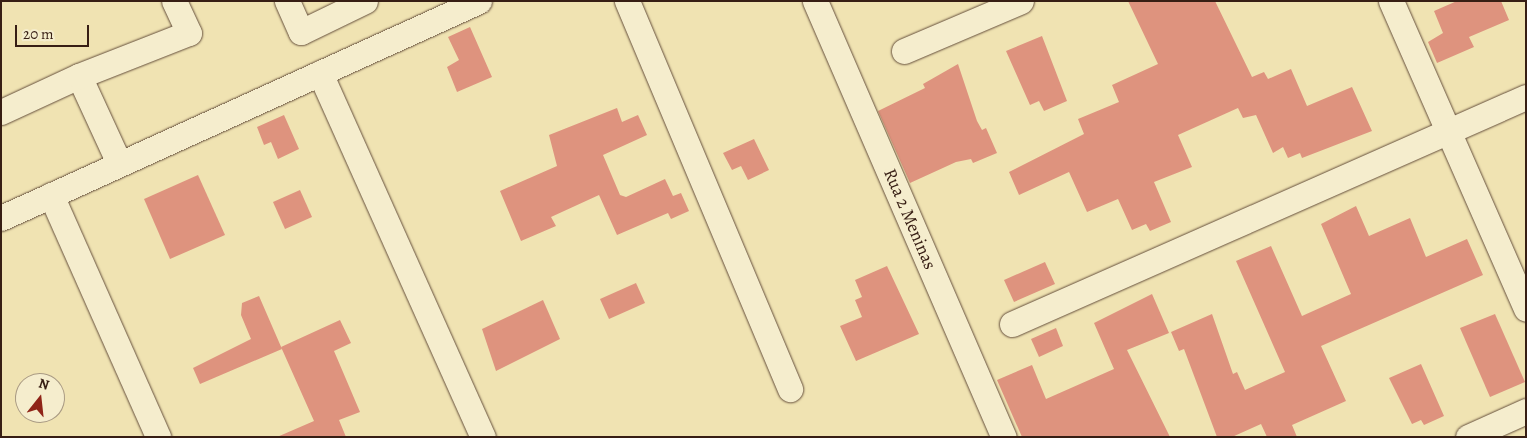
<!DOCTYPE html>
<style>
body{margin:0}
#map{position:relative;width:1527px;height:438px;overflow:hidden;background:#f0e3b2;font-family:Alegreya,serif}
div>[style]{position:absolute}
.building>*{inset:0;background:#de937e}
.roads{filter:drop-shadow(0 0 1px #654f3c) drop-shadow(0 0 1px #654f3c)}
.minor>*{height:25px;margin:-12.5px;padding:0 12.5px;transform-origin:12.5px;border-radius:12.5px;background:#f5edcd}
span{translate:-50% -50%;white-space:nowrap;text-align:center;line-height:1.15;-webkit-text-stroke:5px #f5edcd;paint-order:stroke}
.street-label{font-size:18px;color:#371e14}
.frame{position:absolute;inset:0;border:2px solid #371e14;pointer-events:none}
.north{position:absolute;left:15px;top:373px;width:50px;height:50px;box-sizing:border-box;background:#f5edcd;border:1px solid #a99a83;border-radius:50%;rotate:16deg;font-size:14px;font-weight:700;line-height:20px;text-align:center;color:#371e14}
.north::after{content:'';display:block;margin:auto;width:18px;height:22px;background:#8f2418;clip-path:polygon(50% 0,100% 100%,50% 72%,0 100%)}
.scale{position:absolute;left:15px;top:25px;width:74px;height:22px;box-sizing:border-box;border:2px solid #371e14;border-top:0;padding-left:6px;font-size:15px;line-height:18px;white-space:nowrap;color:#371e14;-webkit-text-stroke:4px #f5edcd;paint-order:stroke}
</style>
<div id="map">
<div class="building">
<i style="clip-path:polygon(1128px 1px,1215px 1px,1252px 77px,1264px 72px,1268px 79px,1291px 69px,1307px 106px,1352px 87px,1372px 131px,1302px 158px,1300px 153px,1288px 158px,1283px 147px,1273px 153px,1256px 115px,1243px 118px,1238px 108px,1178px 135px,1192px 167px,1154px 182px,1171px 222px,1150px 231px,1146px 224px,1132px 230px,1118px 199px,1087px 212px,1069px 172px,1019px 195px,1009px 172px,1084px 134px,1078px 119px,1119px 102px,1112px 85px,1158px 64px)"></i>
<i style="clip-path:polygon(1457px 1px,1501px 1px,1509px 20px,1469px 37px,1474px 47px,1437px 63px,1428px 42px,1443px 33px,1434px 11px)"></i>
<i style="clip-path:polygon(470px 27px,492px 77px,457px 92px,447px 67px,459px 60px,448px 37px)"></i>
<i style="clip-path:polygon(1042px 36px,1067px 101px,1044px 111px,1039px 101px,1030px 105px,1006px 51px)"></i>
<i style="clip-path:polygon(958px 64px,977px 121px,982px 130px,986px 128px,997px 153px,973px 163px,971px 159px,956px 162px,910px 183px,878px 111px,925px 88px,923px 84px)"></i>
<i style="clip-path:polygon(617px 108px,622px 122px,638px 115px,647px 135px,603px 155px,620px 195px,626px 197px,665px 179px,673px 196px,681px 193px,689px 211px,671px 219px,668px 213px,617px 235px,599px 195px,551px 217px,556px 226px,521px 241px,500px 191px,557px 166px,549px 135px)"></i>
<i style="clip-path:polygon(284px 115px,299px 149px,278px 159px,271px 142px,264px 145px,257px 127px)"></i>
<i style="clip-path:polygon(754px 139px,769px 170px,748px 180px,741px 166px,732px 170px,723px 153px)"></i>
<i style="clip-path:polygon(198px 175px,225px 235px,170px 259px,144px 199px)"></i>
<i style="clip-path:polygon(300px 190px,312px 217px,285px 229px,273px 202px)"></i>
<i style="clip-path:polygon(1356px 206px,1369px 236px,1410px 218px,1426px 257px,1467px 239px,1483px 275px,1321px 346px,1346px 401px,1292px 425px,1297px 437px,1267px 437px,1261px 424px,1232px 437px,1217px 437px,1184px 349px,1179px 351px,1171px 332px,1212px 314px,1233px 374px,1237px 372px,1245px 390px,1285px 372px,1236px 261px,1271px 246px,1302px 316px,1351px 294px,1321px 224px)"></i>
<i style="clip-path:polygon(1045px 262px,1055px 284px,1014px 302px,1004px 280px)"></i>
<i style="clip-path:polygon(887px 266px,919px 334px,856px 361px,840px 326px,862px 317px,855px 300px,862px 297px,855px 280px)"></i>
<i style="clip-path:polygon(636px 283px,645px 303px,609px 319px,600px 299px)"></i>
<i style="clip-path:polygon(1152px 294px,1169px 333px,1127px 350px,1170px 437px,1022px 437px,997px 380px,1032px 365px,1046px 399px,1114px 369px,1094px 323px)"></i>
<i style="clip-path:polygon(259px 296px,282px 349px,200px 384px,193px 368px,251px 339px,241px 315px,242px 303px)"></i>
<i style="clip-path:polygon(543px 300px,560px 339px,496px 371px,482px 329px)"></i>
<i style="clip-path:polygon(1495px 314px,1525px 382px,1490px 397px,1460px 328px)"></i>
<i style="clip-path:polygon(340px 320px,351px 343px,334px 351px,360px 412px,339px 420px,346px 437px,277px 437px,314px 421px,281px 347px)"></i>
<i style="clip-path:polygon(1056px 328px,1063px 346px,1039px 357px,1031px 339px)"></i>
<i style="clip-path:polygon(1421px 364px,1444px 416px,1424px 425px,1421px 420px,1412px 424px,1389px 378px)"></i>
</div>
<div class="roads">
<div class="minor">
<i style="left:287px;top:1px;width:34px;rotate:66deg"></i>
<i style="left:301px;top:32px;width:71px;rotate:-25.8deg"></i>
<i style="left:627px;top:1px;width:421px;rotate:67.2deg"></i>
<i style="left:815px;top:1px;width:475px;rotate:66.6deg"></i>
<i style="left:1391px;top:1px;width:336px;rotate:66.3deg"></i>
<i style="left:904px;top:51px;width:127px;rotate:-23.1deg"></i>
<i style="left:320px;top:73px;width:399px;rotate:65.9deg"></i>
<i style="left:79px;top:76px;width:96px;rotate:65.3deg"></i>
<i style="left:1px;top:112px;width:86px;rotate:-24.8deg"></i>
<i style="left:79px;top:76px;width:118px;rotate:-21.4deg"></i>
<i style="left:189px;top:33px;width:35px;rotate:-115deg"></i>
<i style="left:51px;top:195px;width:265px;rotate:66.1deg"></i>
<i style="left:1px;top:218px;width:525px;rotate:-24.42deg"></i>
<i style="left:1012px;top:324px;width:562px;rotate:-23.83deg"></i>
<i style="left:1468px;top:437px;width:64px;rotate:-24.1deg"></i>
</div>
</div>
<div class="street-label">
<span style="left:910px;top:219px;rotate:67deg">Rua 2 Meninas</span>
</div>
<div class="frame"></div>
<div class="north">N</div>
<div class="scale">20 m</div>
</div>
